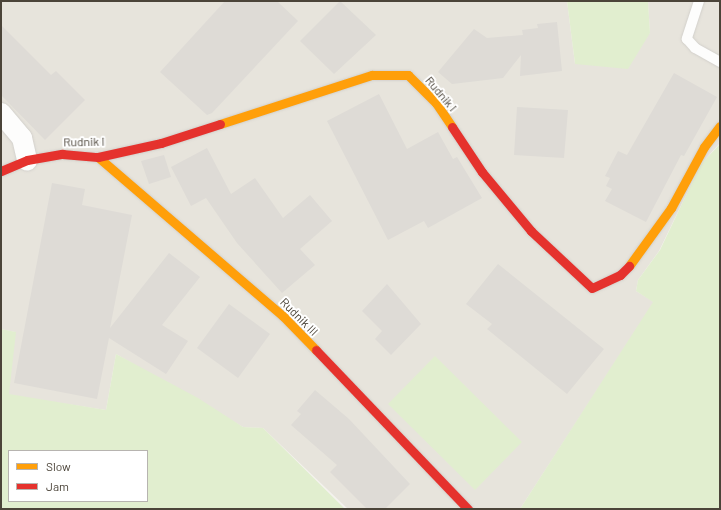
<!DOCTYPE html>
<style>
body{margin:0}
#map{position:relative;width:721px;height:510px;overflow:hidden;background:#f4f2ee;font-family:Barlow,sans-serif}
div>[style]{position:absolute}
.residential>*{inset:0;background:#e7e4dc}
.green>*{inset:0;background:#e1eecf}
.building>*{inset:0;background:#dedbd6}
.roads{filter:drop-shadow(0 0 1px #d2d0cb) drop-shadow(0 0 1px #d2d0cb)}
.lane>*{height:10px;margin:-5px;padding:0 5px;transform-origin:5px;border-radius:5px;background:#fdfdfc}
.street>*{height:20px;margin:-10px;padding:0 10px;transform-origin:10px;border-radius:10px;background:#fdfdfc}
.slow>*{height:9px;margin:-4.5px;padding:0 4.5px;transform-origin:4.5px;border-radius:4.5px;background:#ff9f0a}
.jam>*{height:9px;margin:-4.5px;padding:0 4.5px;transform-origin:4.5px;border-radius:4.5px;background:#e5322d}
span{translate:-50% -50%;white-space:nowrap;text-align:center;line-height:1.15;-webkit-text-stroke:4px #fff;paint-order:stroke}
.street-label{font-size:12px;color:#4b4439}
.frame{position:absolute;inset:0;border:2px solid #4b4439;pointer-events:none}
.legend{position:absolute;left:8px;top:450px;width:140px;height:52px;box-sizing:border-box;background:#fff;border:1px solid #b7b4b0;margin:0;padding:5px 7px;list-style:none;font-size:12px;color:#4b4439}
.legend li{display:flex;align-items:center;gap:8px;height:20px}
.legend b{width:20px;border:1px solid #b7b4b0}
</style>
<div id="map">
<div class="residential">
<i style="clip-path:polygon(1px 1px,567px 1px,575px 64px,650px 33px,648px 1px,720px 1px,720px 143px,701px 164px,659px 251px,638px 280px,636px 291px,654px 302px,520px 509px,348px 509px,263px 428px,243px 427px,116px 354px,106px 410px,8px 395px,15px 332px,1px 329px)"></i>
</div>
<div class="green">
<i style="clip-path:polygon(567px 1px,648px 1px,650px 33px,628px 69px,575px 64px)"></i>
<i style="clip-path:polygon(720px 144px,720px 509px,520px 509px,653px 302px,636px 291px,638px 280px,660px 250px,701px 164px)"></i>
<i style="clip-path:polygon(evenodd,1px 329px,16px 332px,9px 394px,106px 410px,116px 354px,198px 398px,243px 427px,263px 428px,345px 509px,1px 509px,1px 329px,9px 451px,147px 451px,147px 501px,9px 501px,9px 451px)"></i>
<i style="clip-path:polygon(435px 356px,522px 442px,475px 490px,388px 404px)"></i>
</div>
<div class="building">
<i style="clip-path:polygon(225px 1px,277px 1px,298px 21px,212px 113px,207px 115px,160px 72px)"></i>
<i style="clip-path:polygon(340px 1px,376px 35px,334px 74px,300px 41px)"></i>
<i style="clip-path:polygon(557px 22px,562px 71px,520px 76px,521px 55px,503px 78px,452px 84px,438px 72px,474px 29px,487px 38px,523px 35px,522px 30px,538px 28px,537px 24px)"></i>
<i style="clip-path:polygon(1px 25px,51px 75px,56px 71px,85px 100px,45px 140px,1px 95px)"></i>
<i style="clip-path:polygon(674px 73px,717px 97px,684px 156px,681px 155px,646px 222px,605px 201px,612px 189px,606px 186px,610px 178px,605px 176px,618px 151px,627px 155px)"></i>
<i style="clip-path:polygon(379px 94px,407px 149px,438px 132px,453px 159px,457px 157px,482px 198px,428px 228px,424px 221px,388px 240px,327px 121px)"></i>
<i style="clip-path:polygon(517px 107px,568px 110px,564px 158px,514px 155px)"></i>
<i style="clip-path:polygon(207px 148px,231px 194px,255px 178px,283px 218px,310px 195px,332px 221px,300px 249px,315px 265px,282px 293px,237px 243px,206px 198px,191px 206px,171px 167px)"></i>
<i style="clip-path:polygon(164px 155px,171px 177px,149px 184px,141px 161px)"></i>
<i style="clip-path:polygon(52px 183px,85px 189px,82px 205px,132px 215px,110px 328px,169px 253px,200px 277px,162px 325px,188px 341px,166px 374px,109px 338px,97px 399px,14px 383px)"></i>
<i style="clip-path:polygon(498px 264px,604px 349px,567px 394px,487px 329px,492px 324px,466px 304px)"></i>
<i style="clip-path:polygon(387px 284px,421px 324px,391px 355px,375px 339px,382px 331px,362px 311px)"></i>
<i style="clip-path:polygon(229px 304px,270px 334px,238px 378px,197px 348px)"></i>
<i style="clip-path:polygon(315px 390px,349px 419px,410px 484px,385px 509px,367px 509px,330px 472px,337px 465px,291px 425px,301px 414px,297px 411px)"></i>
</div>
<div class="roads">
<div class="lane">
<i style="left:699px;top:1px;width:40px;rotate:108deg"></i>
<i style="left:687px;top:39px;width:12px;rotate:48deg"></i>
<i style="left:695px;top:48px;width:29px;rotate:29deg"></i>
</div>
<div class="street">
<i style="left:1px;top:113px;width:33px;rotate:50deg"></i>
<i style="left:22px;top:138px;width:23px;rotate:77deg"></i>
</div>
<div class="slow">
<i style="left:220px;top:124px;width:160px;rotate:-17.9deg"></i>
<i style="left:372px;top:75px;width:36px"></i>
<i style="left:408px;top:75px;width:40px;rotate:45deg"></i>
<i style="left:436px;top:103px;width:29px;rotate:56deg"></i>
<i style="left:98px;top:157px;width:244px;rotate:40.7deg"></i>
<i style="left:283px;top:316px;width:47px;rotate:45.9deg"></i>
<i style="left:629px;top:266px;width:72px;rotate:-54.1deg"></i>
<i style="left:671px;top:208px;width:69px;rotate:-61.6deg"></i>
<i style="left:704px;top:147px;width:26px;rotate:-53deg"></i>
</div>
<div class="jam">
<i style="left:452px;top:127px;width:54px;rotate:56.3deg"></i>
<i style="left:482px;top:172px;width:77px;rotate:50.3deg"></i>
<i style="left:531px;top:231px;width:83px;rotate:43.1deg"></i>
<i style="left:592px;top:288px;width:31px;rotate:-25deg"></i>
<i style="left:620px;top:275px;width:13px;rotate:-45deg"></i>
<i style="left:1px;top:171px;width:28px;rotate:-23deg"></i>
<i style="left:27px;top:160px;width:36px;rotate:-10deg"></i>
<i style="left:62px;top:154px;width:36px;rotate:5deg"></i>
<i style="left:98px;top:157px;width:65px;rotate:-12.5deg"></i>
<i style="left:161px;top:143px;width:62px;rotate:-17.9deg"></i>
<i style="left:316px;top:350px;width:220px;rotate:46.3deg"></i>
</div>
</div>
<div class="street-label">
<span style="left:441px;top:94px;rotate:50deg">Rudnik I</span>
<span style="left:84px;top:142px;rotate:-1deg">Rudnik I</span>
<span style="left:299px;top:317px;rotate:45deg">Rudnik III</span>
</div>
<div class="frame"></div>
<ul class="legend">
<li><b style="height:5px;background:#ff9f0a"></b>Slow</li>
<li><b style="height:5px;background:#e5322d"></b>Jam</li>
</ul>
</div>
